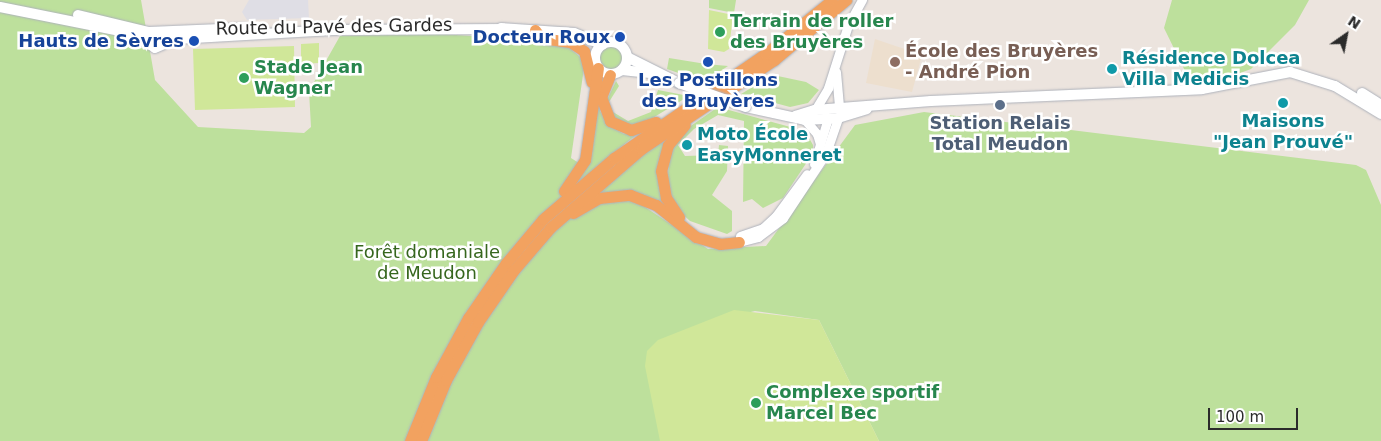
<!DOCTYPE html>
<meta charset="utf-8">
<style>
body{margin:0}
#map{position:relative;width:1381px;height:441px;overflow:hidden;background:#ece4de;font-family:"DejaVu Sans",sans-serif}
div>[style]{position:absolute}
.industrial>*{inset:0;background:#dfdee5}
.education>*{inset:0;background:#eddfce}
.green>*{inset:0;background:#bde09c}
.round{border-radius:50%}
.pitch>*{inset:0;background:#d0e799}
.roads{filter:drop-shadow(0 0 1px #aeb2bb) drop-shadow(0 0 1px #aeb2bb)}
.tertiary>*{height:9px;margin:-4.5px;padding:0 4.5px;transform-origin:4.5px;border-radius:4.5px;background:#fff}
.secondary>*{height:10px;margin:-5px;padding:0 5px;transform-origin:5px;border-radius:5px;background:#fff}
.secondary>.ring{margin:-5px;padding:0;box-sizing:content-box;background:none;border:10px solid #fff;border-radius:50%}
.trunk>*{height:11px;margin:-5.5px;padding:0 5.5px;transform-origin:5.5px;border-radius:5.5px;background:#f2a260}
.bridges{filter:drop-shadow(0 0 1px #aeb2bb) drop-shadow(0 0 1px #aeb2bb)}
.secondary-bridge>*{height:10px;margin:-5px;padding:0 5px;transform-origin:5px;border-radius:5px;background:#fff}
.dots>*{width:14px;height:14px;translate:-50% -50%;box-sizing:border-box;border:2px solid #fff;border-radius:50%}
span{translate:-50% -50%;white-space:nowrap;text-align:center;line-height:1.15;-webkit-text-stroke:5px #fff;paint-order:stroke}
.leisure-label{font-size:18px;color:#27864d;font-weight:700}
.left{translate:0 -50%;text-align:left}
.street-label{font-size:18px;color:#2b2b2b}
.transit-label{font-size:18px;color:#164399;font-weight:700}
.right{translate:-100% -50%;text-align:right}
.education-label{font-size:18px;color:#785e54;font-weight:700}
.culture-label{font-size:18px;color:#0d838f;font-weight:700}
.service-label{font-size:18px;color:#4e5e75;font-weight:700}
.park-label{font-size:18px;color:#36661d}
.north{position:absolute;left:1321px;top:10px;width:50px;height:50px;-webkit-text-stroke:4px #fff;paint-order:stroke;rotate:33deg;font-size:14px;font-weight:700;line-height:20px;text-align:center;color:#2b2b2b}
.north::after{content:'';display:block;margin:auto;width:18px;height:22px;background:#2b2b2b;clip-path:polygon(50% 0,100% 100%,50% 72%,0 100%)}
.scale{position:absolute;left:1208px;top:408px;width:90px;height:22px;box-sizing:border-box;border:2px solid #2b2b2b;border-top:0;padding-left:6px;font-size:15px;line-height:18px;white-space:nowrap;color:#2b2b2b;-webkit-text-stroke:4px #fff;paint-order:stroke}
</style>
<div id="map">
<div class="industrial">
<i style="clip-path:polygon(249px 0,308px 0,309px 18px,247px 20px,242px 12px)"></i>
</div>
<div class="education">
<i style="clip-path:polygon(875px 39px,922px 55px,912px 92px,866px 83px)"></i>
</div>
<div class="green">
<i style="clip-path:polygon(0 0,141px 0,155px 80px,198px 127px,304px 133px,311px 127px,309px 91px,340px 36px,441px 34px,562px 42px,585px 61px,571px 158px,585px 167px,599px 99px,600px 111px,609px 126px,624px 134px,641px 131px,591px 171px,673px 131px,660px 156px,671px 212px,621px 191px,708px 249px,766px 246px,855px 125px,924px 112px,1356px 165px,1366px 170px,1381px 205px,1381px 441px,879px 441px,819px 320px,755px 311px,742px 314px,665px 441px,0 441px)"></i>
<i style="clip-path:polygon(709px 0,736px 0,734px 13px,709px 8px)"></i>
<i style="clip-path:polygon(1172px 0,1309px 0,1295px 25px,1251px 69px,1213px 83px,1188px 86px,1187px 75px,1164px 28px)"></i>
<i class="round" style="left:598px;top:46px;width:26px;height:26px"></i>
<i style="clip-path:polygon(669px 58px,706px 64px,728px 66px,704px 82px,667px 69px)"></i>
<i style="clip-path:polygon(773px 75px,806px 82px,819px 90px,808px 103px,790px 107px,741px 94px)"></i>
<i style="clip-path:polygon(616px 81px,619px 86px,609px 102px,613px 112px,628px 121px,651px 112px,658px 90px,689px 96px,641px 125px,632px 126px,614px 118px,607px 100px)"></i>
<i style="clip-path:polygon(718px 107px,805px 131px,813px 145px,813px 153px,783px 198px,763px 208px,752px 199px,743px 202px,744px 121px,718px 115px,694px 129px,678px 145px,685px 156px,718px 155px,719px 145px,728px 146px,727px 171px,712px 195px,732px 211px,732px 231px,727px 234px,690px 221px,677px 209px,667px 185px,670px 152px,676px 142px,685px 130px)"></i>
</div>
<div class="pitch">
<i style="clip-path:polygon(709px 10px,733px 15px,729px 49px,724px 52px,708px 49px)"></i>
<i style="clip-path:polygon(319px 43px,319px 63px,301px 64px,301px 44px)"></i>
<i style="clip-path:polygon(294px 46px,295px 107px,195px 110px,193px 49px)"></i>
<i style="clip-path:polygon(734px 310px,819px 320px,879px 441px,660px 441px,645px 366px,647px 351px,658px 340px)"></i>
</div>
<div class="roads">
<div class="tertiary">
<i style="left:836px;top:72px;width:35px;rotate:85deg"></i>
<i style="left:815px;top:110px;width:26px;rotate:-59deg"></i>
<i style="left:828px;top:88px;width:66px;rotate:-72.4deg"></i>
<i style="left:848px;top:25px;width:29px;rotate:-61deg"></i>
<i style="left:805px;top:120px;width:18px;rotate:49deg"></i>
<i style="left:817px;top:134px;width:10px;rotate:73deg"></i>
<i style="left:814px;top:164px;width:48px;rotate:-73.1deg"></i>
<i style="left:740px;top:236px;width:24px;rotate:-19deg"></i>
<i style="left:763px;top:228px;width:18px;rotate:-43deg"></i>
<i style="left:776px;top:216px;width:52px;rotate:-53.6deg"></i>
<i style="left:739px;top:242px;width:20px;rotate:-15deg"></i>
<i style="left:758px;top:237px;width:31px;rotate:-37deg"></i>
<i style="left:783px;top:218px;width:78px;rotate:-56.5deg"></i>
<i style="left:826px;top:153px;width:37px;rotate:-71deg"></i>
</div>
<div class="secondary">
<i style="left:0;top:7px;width:138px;rotate:11.3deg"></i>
<i style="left:135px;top:34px;width:24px;rotate:35deg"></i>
<i style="left:155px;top:48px;width:23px;rotate:-23deg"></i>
<i style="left:176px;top:39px;width:157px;rotate:-3.3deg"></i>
<i style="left:333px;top:30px;width:174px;rotate:-0.3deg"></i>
<i style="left:78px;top:15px;width:73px;rotate:13.5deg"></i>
<i style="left:501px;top:28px;width:73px;rotate:3.9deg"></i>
<i style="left:574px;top:33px;width:31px;rotate:22deg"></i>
<i style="left:149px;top:32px;width:96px;rotate:-2.4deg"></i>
<i class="ring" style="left:595px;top:42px;width:22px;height:22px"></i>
<i style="left:627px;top:57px;width:58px;rotate:26.6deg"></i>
<i style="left:622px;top:70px;width:28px;rotate:6deg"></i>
<i style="left:1362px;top:93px;width:22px;rotate:32deg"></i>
<i style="left:746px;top:107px;width:60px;rotate:12.4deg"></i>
<i style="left:805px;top:120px;width:33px;rotate:-3deg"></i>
<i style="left:838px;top:118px;width:30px;rotate:-17deg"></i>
<i style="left:795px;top:116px;width:21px;rotate:-17deg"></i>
<i style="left:815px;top:110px;width:116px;rotate:-4.4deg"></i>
<i style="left:931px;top:101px;width:271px;rotate:-2.5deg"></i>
<i style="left:1202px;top:89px;width:90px;rotate:-10.9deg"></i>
<i style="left:1290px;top:72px;width:47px;rotate:17.3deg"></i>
<i style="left:1335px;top:86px;width:54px;rotate:31.3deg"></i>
</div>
<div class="trunk">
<i style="left:535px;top:30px;width:10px;rotate:53deg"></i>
<i style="left:541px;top:38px;width:29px;rotate:8deg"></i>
<i style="left:570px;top:42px;width:17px;rotate:33deg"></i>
<i style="left:584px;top:51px;width:32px;rotate:76deg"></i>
<i style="left:610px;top:75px;width:24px;rotate:112deg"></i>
<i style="left:601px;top:97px;width:26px;rotate:69deg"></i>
<i style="left:610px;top:121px;width:23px;rotate:23deg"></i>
<i style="left:631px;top:130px;width:26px;rotate:-18deg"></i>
<i style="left:564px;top:191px;width:37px;rotate:-56deg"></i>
<i style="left:585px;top:160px;width:93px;rotate:-82deg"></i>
<i style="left:573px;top:213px;width:30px;rotate:-30deg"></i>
<i style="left:599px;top:198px;width:31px;rotate:-6deg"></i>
<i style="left:630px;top:195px;width:28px;rotate:21deg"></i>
<i style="left:656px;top:205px;width:51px;rotate:38.7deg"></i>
<i style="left:696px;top:237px;width:25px;rotate:16deg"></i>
<i style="left:720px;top:244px;width:19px;rotate:-6deg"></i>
<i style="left:679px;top:217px;width:23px;rotate:-124deg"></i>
<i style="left:666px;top:198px;width:27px;rotate:-100deg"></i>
<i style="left:661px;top:171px;width:27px;rotate:-75deg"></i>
<i style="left:668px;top:145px;width:26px;rotate:-50deg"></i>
<i style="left:410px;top:441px;width:69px;rotate:-67.9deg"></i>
<i style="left:436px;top:377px;width:67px;rotate:-61.5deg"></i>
<i style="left:468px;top:318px;width:67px;rotate:-55.4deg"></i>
<i style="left:506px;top:263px;width:57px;rotate:-49.9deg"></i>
<i style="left:543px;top:219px;width:94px;rotate:-40.7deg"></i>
<i style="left:614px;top:158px;width:183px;rotate:-34.6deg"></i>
<i style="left:765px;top:54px;width:86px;rotate:-38.9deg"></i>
<i style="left:421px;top:441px;width:66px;rotate:-67.7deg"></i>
<i style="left:446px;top:380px;width:66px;rotate:-61.1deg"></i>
<i style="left:478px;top:322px;width:63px;rotate:-55.3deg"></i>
<i style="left:514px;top:270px;width:57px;rotate:-49.3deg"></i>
<i style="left:551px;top:227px;width:119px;rotate:-40.9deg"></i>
<i style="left:641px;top:149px;width:160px;rotate:-33.8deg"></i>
<i style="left:774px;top:60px;width:94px;rotate:-39.8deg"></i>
</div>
</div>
<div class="bridges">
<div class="secondary-bridge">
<i style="left:679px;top:83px;width:71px;rotate:19.7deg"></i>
</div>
</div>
<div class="dots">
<i style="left:720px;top:32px;background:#2e9e5b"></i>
<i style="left:620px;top:37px;background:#1a4fb4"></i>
<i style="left:194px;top:41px;background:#1a4fb4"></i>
<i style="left:708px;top:62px;background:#1a4fb4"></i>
<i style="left:895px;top:62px;background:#8d6e63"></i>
<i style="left:1112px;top:69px;background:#0f9aa8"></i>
<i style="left:244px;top:78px;background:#2e9e5b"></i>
<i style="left:1283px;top:103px;background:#0f9aa8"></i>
<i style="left:1000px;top:105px;background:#5c6f8a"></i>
<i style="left:687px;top:145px;background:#0f9aa8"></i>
<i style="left:756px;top:403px;background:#2e9e5b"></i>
</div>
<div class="leisure-label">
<span class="left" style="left:730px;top:32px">Terrain de roller<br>des Bruyères</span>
<span class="left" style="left:254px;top:78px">Stade Jean<br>Wagner</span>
<span class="left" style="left:766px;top:403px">Complexe sportif<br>Marcel Bec</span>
</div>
<div class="street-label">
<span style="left:334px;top:27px;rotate:-1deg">Route du Pavé des Gardes</span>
</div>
<div class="transit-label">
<span class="right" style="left:610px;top:37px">Docteur Roux</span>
<span class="right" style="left:184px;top:41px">Hauts de Sèvres</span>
<span style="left:708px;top:91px">Les Postillons<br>des Bruyères</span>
</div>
<div class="education-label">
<span class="left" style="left:905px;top:62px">École des Bruyères<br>- André Pion</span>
</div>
<div class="culture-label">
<span class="left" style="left:1122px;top:69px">Résidence Dolcea<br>Villa Medicis</span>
<span style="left:1283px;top:132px">Maisons<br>"Jean Prouvé"</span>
<span class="left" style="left:697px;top:145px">Moto École<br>EasyMonneret</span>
</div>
<div class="service-label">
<span style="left:1000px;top:134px">Station Relais<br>Total Meudon</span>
</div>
<div class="park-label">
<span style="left:427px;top:263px">Forêt domaniale<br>de Meudon</span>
</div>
<div class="north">N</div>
<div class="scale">100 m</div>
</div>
